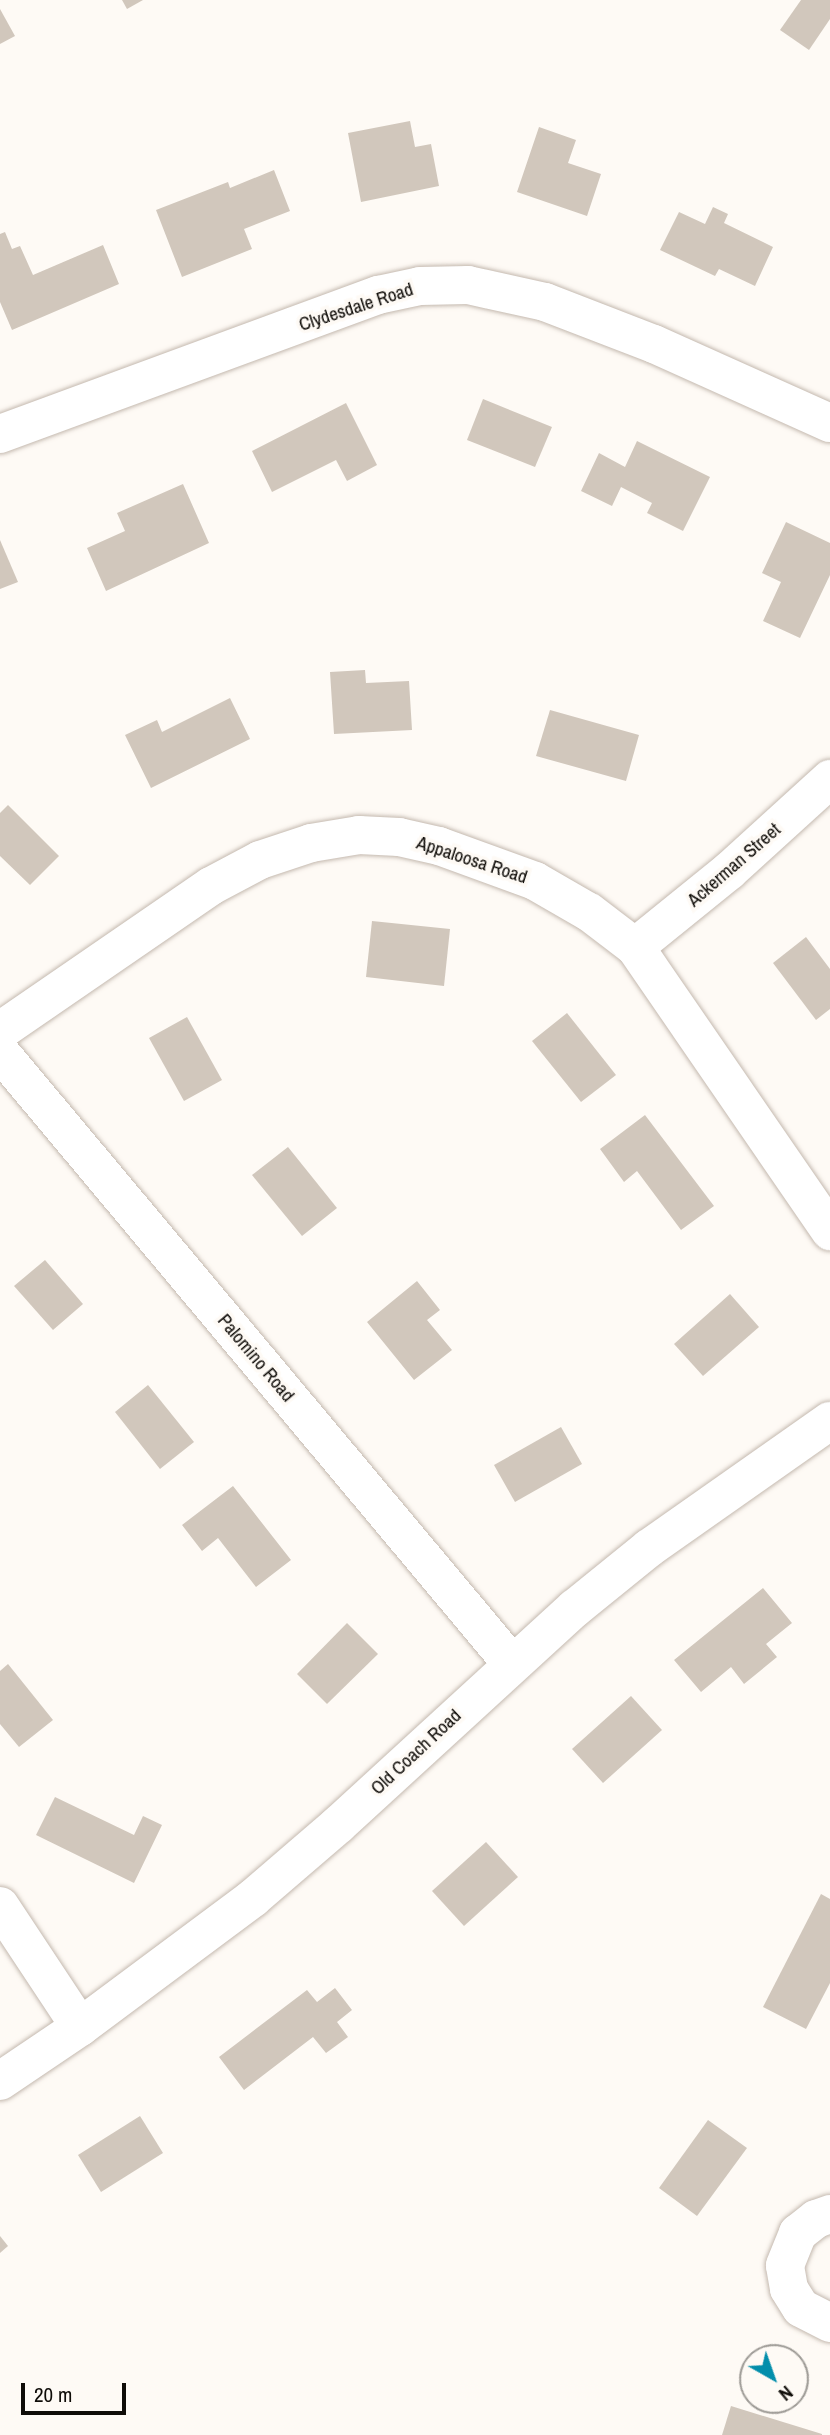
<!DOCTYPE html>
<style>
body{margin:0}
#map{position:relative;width:830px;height:2435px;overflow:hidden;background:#fefaf5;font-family:"Archivo Narrow",sans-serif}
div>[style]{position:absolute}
.building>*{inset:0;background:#d1c7bc}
.roads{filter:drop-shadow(0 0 2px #c4b9af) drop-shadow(0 0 2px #c4b9af)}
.minor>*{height:38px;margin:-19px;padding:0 19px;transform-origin:19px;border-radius:19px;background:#fff}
span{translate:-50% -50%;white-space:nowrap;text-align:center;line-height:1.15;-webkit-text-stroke:7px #fefaf5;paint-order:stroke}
.street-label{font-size:19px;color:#0f0c08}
.north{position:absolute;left:739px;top:2344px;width:70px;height:70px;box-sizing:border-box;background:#fefaf5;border:2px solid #9e9b96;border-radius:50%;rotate:140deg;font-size:19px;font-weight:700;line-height:28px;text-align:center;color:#0f0c08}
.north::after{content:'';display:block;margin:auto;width:24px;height:32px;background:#038eab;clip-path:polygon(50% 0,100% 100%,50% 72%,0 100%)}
.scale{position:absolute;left:21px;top:2383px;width:105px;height:32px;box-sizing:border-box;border:4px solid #0f0c08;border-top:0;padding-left:9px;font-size:21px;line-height:24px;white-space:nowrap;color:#0f0c08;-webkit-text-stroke:5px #fefaf5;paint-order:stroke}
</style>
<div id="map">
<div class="building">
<i style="clip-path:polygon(122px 0,143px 0,127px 9px)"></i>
<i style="clip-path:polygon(801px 0,830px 0,830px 19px,809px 50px,780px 30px)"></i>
<i style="clip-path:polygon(0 9px,15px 36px,0 44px)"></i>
<i style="clip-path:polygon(410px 121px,415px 147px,431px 144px,439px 186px,361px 202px,348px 133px)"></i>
<i style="clip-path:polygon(539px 127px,576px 140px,568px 163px,601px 174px,587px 216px,517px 192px)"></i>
<i style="clip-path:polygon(274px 170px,290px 211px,244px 229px,252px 249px,182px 277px,156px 210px,228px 182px,230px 188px)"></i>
<i style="clip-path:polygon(713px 207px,728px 214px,724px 223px,773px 247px,755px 286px,719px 269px,715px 276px,660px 250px,679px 212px,705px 224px)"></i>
<i style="clip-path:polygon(5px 232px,12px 249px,20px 246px,33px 275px,103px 245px,119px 284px,12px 330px,0 302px,0 234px)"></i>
<i style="clip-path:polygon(483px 399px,552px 427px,535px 467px,467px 440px)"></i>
<i style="clip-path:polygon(346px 403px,377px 465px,347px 481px,336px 460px,272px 492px,252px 451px)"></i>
<i style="clip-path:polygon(637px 441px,710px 477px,683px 531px,647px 513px,652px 503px,621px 487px,612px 506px,581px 491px,599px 453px,625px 467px)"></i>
<i style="clip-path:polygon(183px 484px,209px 543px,106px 591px,87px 548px,125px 531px,117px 513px)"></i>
<i style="clip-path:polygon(786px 522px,830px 543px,830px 575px,800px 638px,763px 621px,781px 582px,762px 573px)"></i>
<i style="clip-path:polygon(0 540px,18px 582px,0 589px)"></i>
<i style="clip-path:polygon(365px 670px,366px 683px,409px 681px,412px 730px,334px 734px,330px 672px)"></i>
<i style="clip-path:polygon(230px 698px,250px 739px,151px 788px,125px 735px,157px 720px,162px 732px)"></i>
<i style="clip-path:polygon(550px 710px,639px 735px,626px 781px,536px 756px)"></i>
<i style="clip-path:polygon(8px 805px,59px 856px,30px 885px,0 856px,0 813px)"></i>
<i style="clip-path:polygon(372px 921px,450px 929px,444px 986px,366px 977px)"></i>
<i style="clip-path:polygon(806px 937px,830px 969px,830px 1009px,816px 1020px,773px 963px)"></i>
<i style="clip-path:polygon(567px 1013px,616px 1075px,581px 1102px,532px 1041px)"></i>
<i style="clip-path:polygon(187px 1017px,222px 1080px,184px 1101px,149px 1038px)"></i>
<i style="clip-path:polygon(645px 1115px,714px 1206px,681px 1230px,637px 1171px,624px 1182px,600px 1149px)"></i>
<i style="clip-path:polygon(288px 1147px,337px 1208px,302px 1236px,252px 1175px)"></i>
<i style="clip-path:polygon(45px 1260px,83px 1304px,53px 1330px,14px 1286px)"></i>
<i style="clip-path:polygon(417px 1281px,440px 1310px,427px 1320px,452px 1350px,414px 1380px,367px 1322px)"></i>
<i style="clip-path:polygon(730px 1294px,759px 1327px,703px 1376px,674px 1344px)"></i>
<i style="clip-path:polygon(148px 1385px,194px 1442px,160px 1469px,115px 1412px)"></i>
<i style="clip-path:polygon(561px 1427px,582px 1464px,515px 1502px,494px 1465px)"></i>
<i style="clip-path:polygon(233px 1486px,291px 1560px,256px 1587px,218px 1538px,202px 1551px,182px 1525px)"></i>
<i style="clip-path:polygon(763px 1588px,792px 1623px,766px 1644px,777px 1657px,744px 1684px,731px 1667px,701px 1692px,674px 1660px)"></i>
<i style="clip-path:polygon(347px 1623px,378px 1654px,327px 1704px,297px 1674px)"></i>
<i style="clip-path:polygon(8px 1664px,53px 1720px,19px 1747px,0 1724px,0 1671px)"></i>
<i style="clip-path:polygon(631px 1696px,662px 1730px,603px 1783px,572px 1749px)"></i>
<i style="clip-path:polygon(55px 1797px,134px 1835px,143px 1816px,162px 1825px,134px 1883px,36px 1835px)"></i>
<i style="clip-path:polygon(486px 1842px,518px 1877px,464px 1926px,432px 1891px)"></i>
<i style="clip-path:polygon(821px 1894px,830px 1899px,830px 1983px,806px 2029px,763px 2007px)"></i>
<i style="clip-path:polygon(335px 1988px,352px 2010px,337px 2022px,348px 2037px,326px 2053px,313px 2037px,244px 2090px,219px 2057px,307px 1990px,317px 2002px)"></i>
<i style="clip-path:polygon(140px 2116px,163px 2153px,101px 2192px,78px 2155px)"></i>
<i style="clip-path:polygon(708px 2120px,747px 2148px,697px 2216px,659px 2188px)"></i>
<i style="clip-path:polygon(0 2236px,8px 2246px,0 2253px)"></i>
<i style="clip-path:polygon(731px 2406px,822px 2434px,822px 2435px,722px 2435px)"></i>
</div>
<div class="roads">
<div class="minor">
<i style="left:0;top:434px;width:403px;rotate:-20.2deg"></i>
<i style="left:378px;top:295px;width:43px;rotate:-12.1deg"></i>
<i style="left:420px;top:286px;width:48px;rotate:-1.2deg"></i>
<i style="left:468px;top:285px;width:79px;rotate:12.4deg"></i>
<i style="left:545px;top:302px;width:117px;rotate:21.1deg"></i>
<i style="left:654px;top:344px;width:193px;rotate:24.2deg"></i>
<i style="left:635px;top:947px;width:121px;rotate:-39deg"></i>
<i style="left:729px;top:871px;width:137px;rotate:-42.3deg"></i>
<i style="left:0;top:1031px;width:256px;rotate:-34.5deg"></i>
<i style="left:211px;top:886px;width:55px;rotate:-28deg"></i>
<i style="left:260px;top:860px;width:54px;rotate:-18.4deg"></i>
<i style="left:311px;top:843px;width:49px;rotate:-9.5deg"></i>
<i style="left:359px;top:835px;width:40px;rotate:2.9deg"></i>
<i style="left:399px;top:837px;width:41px;rotate:12.7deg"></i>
<i style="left:439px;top:846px;width:102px;rotate:20deg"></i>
<i style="left:535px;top:881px;width:62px;rotate:29.9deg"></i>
<i style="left:589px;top:912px;width:58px;rotate:37.3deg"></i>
<i style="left:635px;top:947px;width:345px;rotate:55.5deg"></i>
<i style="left:0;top:1052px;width:798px;rotate:50.08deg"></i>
<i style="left:0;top:1906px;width:145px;rotate:56.5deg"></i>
<i style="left:0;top:2081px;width:97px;rotate:-34deg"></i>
<i style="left:80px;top:2027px;width:216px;rotate:-36.7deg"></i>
<i style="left:253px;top:1898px;width:112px;rotate:-40.7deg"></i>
<i style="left:338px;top:1825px;width:321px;rotate:-42.5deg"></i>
<i style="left:575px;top:1608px;width:95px;rotate:-39deg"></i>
<i style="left:649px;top:1548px;width:221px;rotate:-35.1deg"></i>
<i style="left:830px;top:2214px;width:15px;rotate:160deg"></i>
<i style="left:816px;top:2219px;width:23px;rotate:142deg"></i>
<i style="left:798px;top:2233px;width:35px;rotate:112deg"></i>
<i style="left:785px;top:2266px;width:23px;rotate:80deg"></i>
<i style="left:789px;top:2289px;width:22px;rotate:58deg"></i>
<i style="left:801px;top:2308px;width:33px;rotate:27deg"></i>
</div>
</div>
<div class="street-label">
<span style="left:356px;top:307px;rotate:-18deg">Clydesdale Road</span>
<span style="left:472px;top:860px;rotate:18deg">Appaloosa Road</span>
<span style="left:734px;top:865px;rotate:-41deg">Ackerman Street</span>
<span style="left:256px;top:1358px;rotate:50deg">Palomino Road</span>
<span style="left:416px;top:1752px;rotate:-43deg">Old Coach Road</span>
</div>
<div class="north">N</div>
<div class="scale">20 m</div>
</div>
